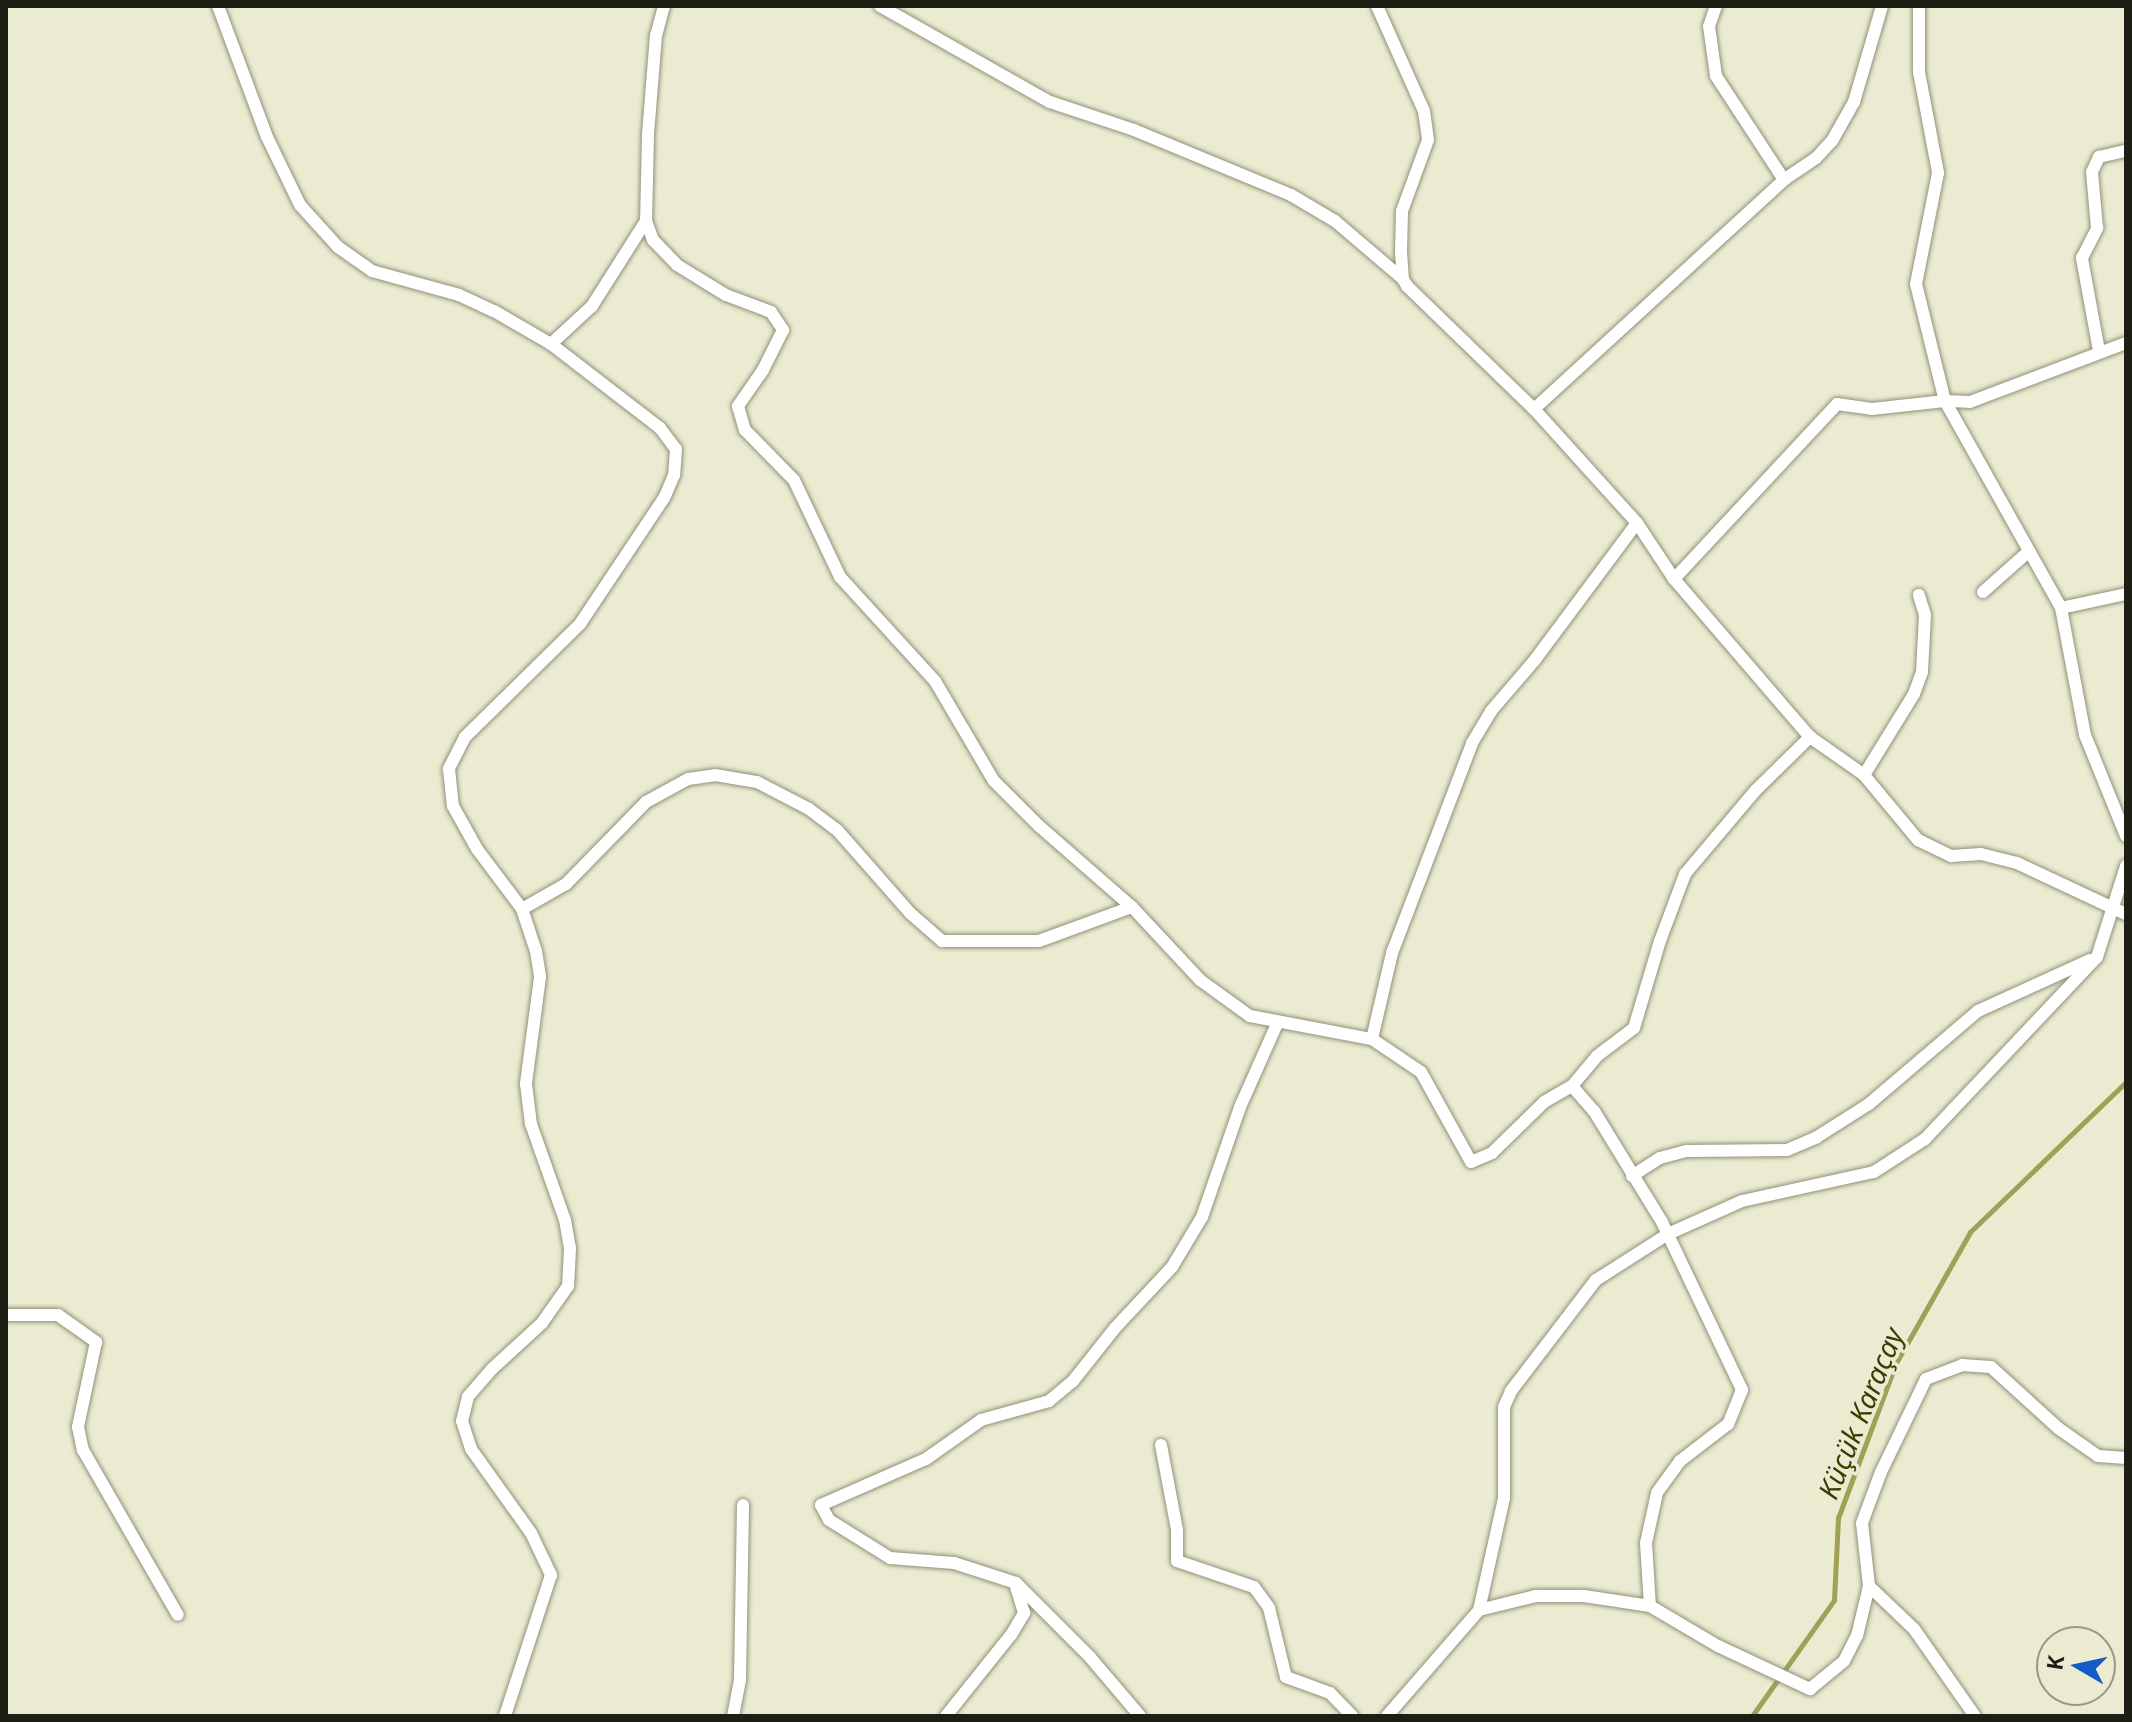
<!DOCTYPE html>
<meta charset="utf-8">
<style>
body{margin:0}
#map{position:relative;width:2132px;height:1722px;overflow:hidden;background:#eaebd1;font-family:"Noto Sans",sans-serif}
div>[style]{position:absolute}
.stream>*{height:5px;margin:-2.5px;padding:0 2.5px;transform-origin:2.5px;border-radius:2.5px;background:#a0a157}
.roads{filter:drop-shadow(0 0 2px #909179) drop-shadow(0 0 2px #909179)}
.street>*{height:12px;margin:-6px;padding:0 6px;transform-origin:6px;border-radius:6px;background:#fff}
span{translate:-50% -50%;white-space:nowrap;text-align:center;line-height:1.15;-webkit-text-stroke:7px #eaebd1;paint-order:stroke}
.water-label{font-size:28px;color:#3c3c00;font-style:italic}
.frame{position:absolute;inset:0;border:8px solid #1d1e14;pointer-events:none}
.north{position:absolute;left:2036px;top:1626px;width:80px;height:80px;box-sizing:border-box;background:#eaebd1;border:2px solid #989985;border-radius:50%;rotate:279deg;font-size:22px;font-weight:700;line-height:32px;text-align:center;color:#1d1e14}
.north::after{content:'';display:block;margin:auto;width:28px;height:36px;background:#135bc6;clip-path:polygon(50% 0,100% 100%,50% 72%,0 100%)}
</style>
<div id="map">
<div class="stream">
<i style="left:1752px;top:1716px;width:142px;rotate:-54.7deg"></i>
<i style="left:1834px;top:1600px;width:82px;rotate:-87.2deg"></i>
<i style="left:1838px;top:1518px;width:165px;rotate:-69.5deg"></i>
<i style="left:1896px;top:1363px;width:150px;rotate:-60.5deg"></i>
<i style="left:1970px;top:1232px;width:216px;rotate:-43.9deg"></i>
</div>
<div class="roads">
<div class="street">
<i style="left:218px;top:6px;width:140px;rotate:69.5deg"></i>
<i style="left:267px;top:137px;width:76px;rotate:64.1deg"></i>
<i style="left:300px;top:205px;width:57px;rotate:47.9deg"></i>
<i style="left:338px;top:247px;width:42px;rotate:35.2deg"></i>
<i style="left:372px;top:271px;width:90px;rotate:15.4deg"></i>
<i style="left:459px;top:295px;width:38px;rotate:25deg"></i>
<i style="left:494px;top:311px;width:66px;rotate:30.1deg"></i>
<i style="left:551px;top:344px;width:138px;rotate:37.6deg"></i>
<i style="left:660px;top:428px;width:26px;rotate:53deg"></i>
<i style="left:676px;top:449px;width:26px;rotate:94deg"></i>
<i style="left:674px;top:475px;width:25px;rotate:113deg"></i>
<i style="left:664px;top:498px;width:151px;rotate:123.7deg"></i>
<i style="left:580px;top:624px;width:161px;rotate:135.5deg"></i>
<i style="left:465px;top:737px;width:36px;rotate:117deg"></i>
<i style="left:449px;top:769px;width:37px;rotate:84deg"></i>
<i style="left:453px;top:806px;width:49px;rotate:60.8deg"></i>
<i style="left:477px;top:849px;width:75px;rotate:53.1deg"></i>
<i style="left:522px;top:909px;width:44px;rotate:71.6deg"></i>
<i style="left:536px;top:951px;width:26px;rotate:81deg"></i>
<i style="left:540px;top:977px;width:108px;rotate:97.5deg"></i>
<i style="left:526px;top:1084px;width:40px;rotate:82.9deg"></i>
<i style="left:531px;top:1124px;width:102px;rotate:70.5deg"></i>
<i style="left:565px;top:1220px;width:29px;rotate:80deg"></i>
<i style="left:570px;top:1249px;width:37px;rotate:93deg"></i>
<i style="left:568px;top:1286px;width:45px;rotate:125.1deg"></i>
<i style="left:542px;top:1323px;width:68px;rotate:137.4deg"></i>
<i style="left:492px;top:1369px;width:37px;rotate:131deg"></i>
<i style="left:468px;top:1397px;width:25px;rotate:104deg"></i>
<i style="left:462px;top:1421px;width:29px;rotate:72deg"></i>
<i style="left:471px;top:1449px;width:103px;rotate:54.5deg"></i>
<i style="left:531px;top:1533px;width:47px;rotate:64.5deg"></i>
<i style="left:551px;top:1575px;width:148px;rotate:108.1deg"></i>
<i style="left:664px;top:6px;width:30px;rotate:105deg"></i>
<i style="left:656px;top:35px;width:100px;rotate:94.6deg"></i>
<i style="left:648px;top:135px;width:86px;rotate:91.3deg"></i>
<i style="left:646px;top:221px;width:20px;rotate:70deg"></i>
<i style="left:653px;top:240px;width:35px;rotate:46deg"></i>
<i style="left:677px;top:265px;width:57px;rotate:31.5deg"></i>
<i style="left:726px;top:295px;width:48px;rotate:20.7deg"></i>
<i style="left:771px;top:312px;width:22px;rotate:56deg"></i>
<i style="left:783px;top:330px;width:45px;rotate:116.6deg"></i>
<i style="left:763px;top:370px;width:44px;rotate:124.8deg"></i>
<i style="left:738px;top:406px;width:25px;rotate:74deg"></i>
<i style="left:745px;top:430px;width:70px;rotate:45.6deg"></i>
<i style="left:794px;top:480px;width:107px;rotate:64.6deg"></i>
<i style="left:840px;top:577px;width:141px;rotate:47.6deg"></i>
<i style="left:935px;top:681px;width:116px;rotate:59.5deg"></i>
<i style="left:994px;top:781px;width:64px;rotate:45deg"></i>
<i style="left:1039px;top:826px;width:123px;rotate:41.1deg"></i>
<i style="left:1132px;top:907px;width:100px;rotate:47deg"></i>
<i style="left:1200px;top:980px;width:62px;rotate:35.8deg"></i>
<i style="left:1250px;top:1016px;width:124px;rotate:10.7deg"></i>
<i style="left:1372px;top:1039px;width:59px;rotate:34deg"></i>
<i style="left:1421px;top:1072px;width:103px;rotate:60.9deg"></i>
<i style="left:1471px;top:1162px;width:23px;rotate:-23deg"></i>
<i style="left:1492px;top:1153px;width:73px;rotate:-44.4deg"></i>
<i style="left:1544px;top:1102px;width:32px;rotate:-30deg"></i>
<i style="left:1572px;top:1086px;width:33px;rotate:49deg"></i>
<i style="left:1594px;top:1111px;width:130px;rotate:58.5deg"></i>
<i style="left:1662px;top:1222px;width:186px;rotate:64.5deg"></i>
<i style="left:1742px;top:1390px;width:37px;rotate:112deg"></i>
<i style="left:1728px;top:1424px;width:61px;rotate:142.4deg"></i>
<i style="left:1680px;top:1461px;width:39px;rotate:126deg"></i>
<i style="left:1657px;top:1493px;width:51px;rotate:102.4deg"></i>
<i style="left:1646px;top:1543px;width:63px;rotate:86.4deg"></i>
<i style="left:880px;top:6px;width:195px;rotate:29.5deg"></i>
<i style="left:1050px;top:102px;width:89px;rotate:18.4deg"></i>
<i style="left:1134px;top:130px;width:170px;rotate:22.5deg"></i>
<i style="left:1291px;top:195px;width:51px;rotate:30.6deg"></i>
<i style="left:1335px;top:221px;width:89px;rotate:40.5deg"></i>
<i style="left:1377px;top:6px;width:115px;rotate:65.9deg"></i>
<i style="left:1424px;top:111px;width:29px;rotate:82deg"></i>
<i style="left:1428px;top:140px;width:76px;rotate:110.1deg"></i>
<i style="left:1402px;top:211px;width:41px;rotate:91.4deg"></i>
<i style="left:1401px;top:252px;width:27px;rotate:86deg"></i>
<i style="left:1403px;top:279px;width:8px;rotate:60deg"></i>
<i style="left:1407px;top:286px;width:177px;rotate:44.1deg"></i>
<i style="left:1534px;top:409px;width:154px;rotate:47.9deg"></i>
<i style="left:1637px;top:523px;width:67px;rotate:56.5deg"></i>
<i style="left:1674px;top:579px;width:208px;rotate:49.3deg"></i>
<i style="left:1810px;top:737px;width:66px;rotate:35.1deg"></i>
<i style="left:1864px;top:775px;width:85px;rotate:50.3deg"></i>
<i style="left:1918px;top:840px;width:37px;rotate:26deg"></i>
<i style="left:1951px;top:856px;width:30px;rotate:-4deg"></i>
<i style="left:1981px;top:854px;width:37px;rotate:14deg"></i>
<i style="left:2017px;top:863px;width:120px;rotate:25.1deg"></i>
<i style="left:1716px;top:6px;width:21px;rotate:109deg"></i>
<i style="left:1709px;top:26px;width:50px;rotate:82deg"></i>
<i style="left:1716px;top:76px;width:124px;rotate:56.8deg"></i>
<i style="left:1919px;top:6px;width:66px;rotate:90deg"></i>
<i style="left:1919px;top:72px;width:103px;rotate:79.3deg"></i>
<i style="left:1938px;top:173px;width:113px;rotate:101.2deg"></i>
<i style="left:1916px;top:284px;width:121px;rotate:76.1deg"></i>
<i style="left:1945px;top:401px;width:237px;rotate:60.7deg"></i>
<i style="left:551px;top:344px;width:56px;rotate:-42.8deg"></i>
<i style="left:592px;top:306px;width:101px;rotate:-57.6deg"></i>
<i style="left:2099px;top:351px;width:95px;rotate:-100.4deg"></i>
<i style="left:2082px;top:258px;width:34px;rotate:-63deg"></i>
<i style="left:2097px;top:228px;width:56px;rotate:-95.1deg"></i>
<i style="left:2092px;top:172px;width:17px;rotate:-65deg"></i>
<i style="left:2099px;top:157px;width:28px;rotate:-13deg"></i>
<i style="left:1534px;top:409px;width:340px;rotate:-42.5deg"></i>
<i style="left:1785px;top:179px;width:37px;rotate:-34deg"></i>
<i style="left:1816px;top:158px;width:23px;rotate:-47deg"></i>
<i style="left:1832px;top:141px;width:45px;rotate:-60.6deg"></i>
<i style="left:1854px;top:102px;width:100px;rotate:-73.7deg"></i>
<i style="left:1674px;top:579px;width:239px;rotate:-47deg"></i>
<i style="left:1837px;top:404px;width:35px;rotate:8deg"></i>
<i style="left:1872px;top:409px;width:73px;rotate:-6.3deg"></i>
<i style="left:1945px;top:401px;width:25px;rotate:2deg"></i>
<i style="left:1970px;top:402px;width:167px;rotate:-20.7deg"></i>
<i style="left:1983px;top:592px;width:59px;rotate:-41.6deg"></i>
<i style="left:2126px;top:594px;width:66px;rotate:167.8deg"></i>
<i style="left:2061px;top:608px;width:129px;rotate:79.3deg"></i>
<i style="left:2085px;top:735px;width:109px;rotate:67.9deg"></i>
<i style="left:1864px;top:775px;width:95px;rotate:-58.3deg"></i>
<i style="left:1914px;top:694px;width:23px;rotate:-70deg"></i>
<i style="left:1922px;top:672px;width:57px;rotate:-87deg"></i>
<i style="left:1925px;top:615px;width:21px;rotate:-107deg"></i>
<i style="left:522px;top:909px;width:51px;rotate:-29.6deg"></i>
<i style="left:566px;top:884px;width:115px;rotate:-45.7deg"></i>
<i style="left:646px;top:802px;width:48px;rotate:-28.7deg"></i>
<i style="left:688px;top:779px;width:27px;rotate:-8deg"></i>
<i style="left:715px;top:775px;width:43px;rotate:9.5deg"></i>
<i style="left:757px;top:782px;width:59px;rotate:27.4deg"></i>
<i style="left:809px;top:809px;width:36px;rotate:37deg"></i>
<i style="left:838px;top:831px;width:109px;rotate:48.7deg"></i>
<i style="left:910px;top:913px;width:43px;rotate:41.2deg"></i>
<i style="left:942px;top:941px;width:97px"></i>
<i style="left:1039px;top:941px;width:99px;rotate:-20.1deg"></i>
<i style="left:1372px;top:1039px;width:88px;rotate:-76.9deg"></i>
<i style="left:1392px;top:953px;width:225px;rotate:-69.1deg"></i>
<i style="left:1472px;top:743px;width:37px;rotate:-59deg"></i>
<i style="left:1491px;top:711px;width:66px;rotate:-49.3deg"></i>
<i style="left:1534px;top:661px;width:172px;rotate:-53.3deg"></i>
<i style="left:1572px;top:1086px;width:39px;rotate:-50deg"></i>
<i style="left:1597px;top:1056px;width:46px;rotate:-37.1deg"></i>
<i style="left:1634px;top:1028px;width:91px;rotate:-73.4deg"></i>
<i style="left:1660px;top:941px;width:72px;rotate:-69.5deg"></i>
<i style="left:1685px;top:874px;width:110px;rotate:-49.8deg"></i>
<i style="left:1756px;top:790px;width:76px;rotate:-44.5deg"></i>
<i style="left:1632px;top:1176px;width:33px;rotate:-33deg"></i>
<i style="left:1660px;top:1158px;width:28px;rotate:-15deg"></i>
<i style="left:1687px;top:1151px;width:100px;rotate:-0.6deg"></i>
<i style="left:1787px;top:1150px;width:33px;rotate:-23deg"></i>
<i style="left:1817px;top:1137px;width:62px;rotate:-32.4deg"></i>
<i style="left:1869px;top:1104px;width:143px;rotate:-40.5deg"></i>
<i style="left:1978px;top:1011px;width:123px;rotate:-24.5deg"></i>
<i style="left:6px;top:1315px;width:52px"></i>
<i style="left:58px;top:1315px;width:47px;rotate:35.4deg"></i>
<i style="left:96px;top:1342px;width:87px;rotate:102deg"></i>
<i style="left:78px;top:1427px;width:24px;rotate:78deg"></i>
<i style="left:83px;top:1450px;width:190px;rotate:60.1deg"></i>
<i style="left:1161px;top:1445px;width:86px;rotate:79.3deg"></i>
<i style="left:1177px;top:1530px;width:31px;rotate:90deg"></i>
<i style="left:1177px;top:1561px;width:81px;rotate:18.7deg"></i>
<i style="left:1254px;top:1587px;width:26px;rotate:54deg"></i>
<i style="left:1269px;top:1608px;width:71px;rotate:76.2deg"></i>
<i style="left:1286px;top:1677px;width:47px;rotate:20deg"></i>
<i style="left:1330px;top:1693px;width:32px;rotate:46deg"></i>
<i style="left:1869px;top:1586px;width:62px;rotate:43.7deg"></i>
<i style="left:1914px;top:1629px;width:106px;rotate:55deg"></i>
<i style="left:1479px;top:1610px;width:115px;rotate:-77.4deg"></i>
<i style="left:1504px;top:1498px;width:91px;rotate:-90deg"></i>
<i style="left:1504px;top:1407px;width:17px;rotate:-66deg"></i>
<i style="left:1511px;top:1391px;width:140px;rotate:-52.6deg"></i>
<i style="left:1596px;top:1280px;width:85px;rotate:-32.6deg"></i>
<i style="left:1668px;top:1234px;width:81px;rotate:-24deg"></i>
<i style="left:1742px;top:1201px;width:135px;rotate:-12.4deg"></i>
<i style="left:1874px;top:1172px;width:61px;rotate:-32.9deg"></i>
<i style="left:1925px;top:1139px;width:250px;rotate:-46.6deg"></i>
<i style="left:2097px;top:957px;width:96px;rotate:-72.3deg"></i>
<i style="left:733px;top:1716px;width:38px;rotate:-79deg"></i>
<i style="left:740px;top:1679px;width:174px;rotate:-89deg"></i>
<i style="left:946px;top:1716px;width:104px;rotate:-51.3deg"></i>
<i style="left:1011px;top:1635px;width:26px;rotate:-59deg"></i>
<i style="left:1024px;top:1613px;width:28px;rotate:-107deg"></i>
<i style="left:1140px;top:1716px;width:77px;rotate:-130.3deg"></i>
<i style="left:1090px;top:1657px;width:105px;rotate:-135deg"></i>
<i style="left:1016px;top:1583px;width:65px;rotate:-162.1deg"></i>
<i style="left:954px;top:1563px;width:64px;rotate:-175.5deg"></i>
<i style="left:890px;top:1558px;width:72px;rotate:-148.1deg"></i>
<i style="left:829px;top:1520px;width:17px;rotate:-118deg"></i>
<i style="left:821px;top:1505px;width:115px;rotate:-23.7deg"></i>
<i style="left:926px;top:1459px;width:67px;rotate:-35.3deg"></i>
<i style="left:981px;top:1420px;width:71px;rotate:-15.6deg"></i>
<i style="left:1049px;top:1401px;width:31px;rotate:-40deg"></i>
<i style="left:1073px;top:1381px;width:68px;rotate:-51.6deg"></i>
<i style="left:1115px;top:1328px;width:83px;rotate:-46.9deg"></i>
<i style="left:1172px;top:1267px;width:58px;rotate:-59deg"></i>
<i style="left:1202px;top:1217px;width:116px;rotate:-70.9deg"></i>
<i style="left:1240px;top:1107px;width:91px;rotate:-66deg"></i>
<i style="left:1387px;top:1716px;width:140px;rotate:-49deg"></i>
<i style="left:1479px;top:1610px;width:59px;rotate:-13.8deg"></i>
<i style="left:1536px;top:1596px;width:48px"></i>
<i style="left:1584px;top:1596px;width:67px;rotate:8.6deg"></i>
<i style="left:1650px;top:1606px;width:79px;rotate:30.5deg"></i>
<i style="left:1718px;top:1646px;width:102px;rotate:25.1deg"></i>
<i style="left:1810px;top:1689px;width:44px;rotate:-39.5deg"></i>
<i style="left:1844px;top:1661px;width:28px;rotate:-63deg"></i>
<i style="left:1857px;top:1636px;width:51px;rotate:-76.5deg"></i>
<i style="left:1869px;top:1586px;width:63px;rotate:-96.3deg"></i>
<i style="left:1862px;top:1523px;width:54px;rotate:-69.6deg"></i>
<i style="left:1881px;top:1472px;width:103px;rotate:-64.2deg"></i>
<i style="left:1926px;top:1379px;width:39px;rotate:-21deg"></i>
<i style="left:1962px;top:1365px;width:29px;rotate:4deg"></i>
<i style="left:1991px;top:1367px;width:91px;rotate:42.3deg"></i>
<i style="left:2058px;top:1428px;width:49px;rotate:35deg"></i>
<i style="left:2098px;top:1456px;width:28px;rotate:4deg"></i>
</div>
</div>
<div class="water-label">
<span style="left:1860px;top:1413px;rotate:-68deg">Küçük Karaçay</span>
</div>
<div class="frame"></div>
<div class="north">K</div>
</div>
